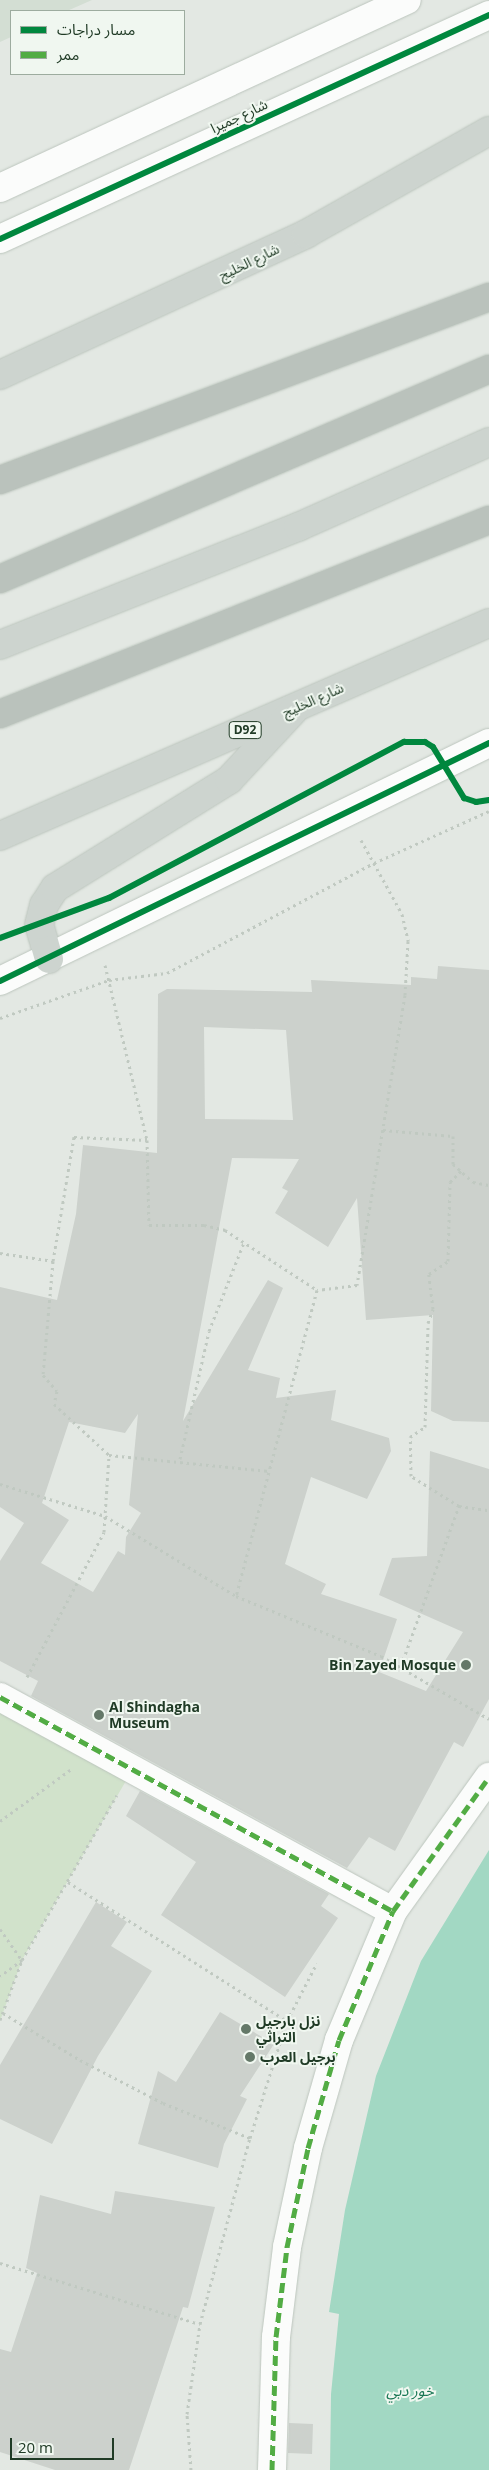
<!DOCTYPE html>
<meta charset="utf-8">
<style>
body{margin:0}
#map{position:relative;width:489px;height:2470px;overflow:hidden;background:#e3e8e3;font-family:"Open Sans","Noto Sans Arabic",sans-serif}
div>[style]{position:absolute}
.built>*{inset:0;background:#d3ded3}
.green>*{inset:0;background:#d1e2cb}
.water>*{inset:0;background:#a2d8c3}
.building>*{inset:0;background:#ccd1cc}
.path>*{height:3px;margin-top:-1.5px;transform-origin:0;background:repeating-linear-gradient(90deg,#c0c9c1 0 2.5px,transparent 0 6.5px)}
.roads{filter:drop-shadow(0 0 1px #bcc5bd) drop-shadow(0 0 1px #bcc5bd)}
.street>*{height:28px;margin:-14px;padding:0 14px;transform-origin:14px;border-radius:14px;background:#fbfcfb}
.secondary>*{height:28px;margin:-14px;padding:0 14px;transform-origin:14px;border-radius:14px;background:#fbfcfb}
.primary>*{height:28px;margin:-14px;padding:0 14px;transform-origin:14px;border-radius:14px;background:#cdd4cf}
.highway>*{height:28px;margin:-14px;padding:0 14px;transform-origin:14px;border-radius:14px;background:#bac2bc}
.quiet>*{height:5px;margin-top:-2.5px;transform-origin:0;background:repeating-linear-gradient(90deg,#52ac44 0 10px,transparent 0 15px)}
.cycleway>*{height:6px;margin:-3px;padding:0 3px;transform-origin:3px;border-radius:3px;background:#00873e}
.dots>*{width:14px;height:14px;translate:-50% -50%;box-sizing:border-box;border:2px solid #f0f7f0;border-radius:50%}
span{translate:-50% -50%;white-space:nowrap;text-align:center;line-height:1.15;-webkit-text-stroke:4px #f0f7f0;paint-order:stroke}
.shield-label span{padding:1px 4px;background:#f0f7f0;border:1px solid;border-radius:4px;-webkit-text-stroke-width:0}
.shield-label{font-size:12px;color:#203b26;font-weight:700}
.street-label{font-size:14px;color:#203b26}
.poi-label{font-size:14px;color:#203b26;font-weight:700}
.right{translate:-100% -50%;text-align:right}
.left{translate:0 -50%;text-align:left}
.water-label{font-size:15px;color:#1a7755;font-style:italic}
.legend{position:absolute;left:10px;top:10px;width:175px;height:65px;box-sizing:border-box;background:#f0f7f0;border:1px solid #9dac9f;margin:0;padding:6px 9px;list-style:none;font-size:15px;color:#203b26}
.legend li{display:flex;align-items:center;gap:10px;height:25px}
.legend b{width:25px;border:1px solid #9dac9f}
.scale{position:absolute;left:10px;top:2438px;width:104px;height:22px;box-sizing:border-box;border:2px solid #203b26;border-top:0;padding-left:6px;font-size:15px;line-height:18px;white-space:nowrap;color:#203b26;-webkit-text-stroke:4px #f0f7f0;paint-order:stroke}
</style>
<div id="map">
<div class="built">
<i style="clip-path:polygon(0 0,92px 0,67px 11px,11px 11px,11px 37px,0 42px)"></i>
</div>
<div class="green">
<i style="clip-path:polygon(0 1703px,134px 1767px,22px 1960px,0 2021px)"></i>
</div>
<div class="water">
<i style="clip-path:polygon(489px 1850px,489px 2470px,330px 2470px,331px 2394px,339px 2314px,329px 2312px,345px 2210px,376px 2076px,421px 1961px)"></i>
</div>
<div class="building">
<i style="clip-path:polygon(evenodd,438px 966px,489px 970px,489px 1422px,453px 1421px,431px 1411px,433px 1315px,366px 1320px,357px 1198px,328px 1247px,275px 1213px,288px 1191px,282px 1188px,299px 1159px,232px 1158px,183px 1421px,268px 1280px,283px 1288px,248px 1370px,280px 1378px,276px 1398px,336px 1390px,331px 1420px,389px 1438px,391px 1451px,367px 1499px,311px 1477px,285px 1564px,326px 1584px,321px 1594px,397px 1619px,379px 1672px,426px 1691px,463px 1632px,379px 1595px,392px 1558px,427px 1556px,430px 1451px,489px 1469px,489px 1699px,463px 1747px,454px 1742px,395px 1851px,369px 1837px,347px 1868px,31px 1696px,38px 1681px,0 1661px,0 1561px,24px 1523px,0 1507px,0 1287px,57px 1300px,76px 1214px,83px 1145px,157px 1153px,158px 994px,167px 989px,312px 992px,311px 980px,411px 985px,411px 977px,437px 979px,438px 966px,204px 1027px,286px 1030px,293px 1120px,205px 1119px,204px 1027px,438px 966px,138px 1414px,129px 1505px,141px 1513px,126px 1537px,125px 1555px,118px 1551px,93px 1592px,41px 1563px,69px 1520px,42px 1503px,69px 1422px,125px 1433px,138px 1414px)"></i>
<i style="clip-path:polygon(140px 1791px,329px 1894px,321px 1906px,338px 1918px,285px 1997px,161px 1915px,196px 1862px,126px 1816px)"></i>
<i style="clip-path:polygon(96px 1902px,127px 1922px,111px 1946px,152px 1971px,98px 2056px,52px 2144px,0 2119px,0 2065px)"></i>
<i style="clip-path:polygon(220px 2012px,274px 2044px,240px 2096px,247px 2099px,224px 2144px,218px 2168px,138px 2144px,158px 2071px,176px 2082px)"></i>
<i style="clip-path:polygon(115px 2191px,215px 2207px,188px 2308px,183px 2307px,129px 2470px,55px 2470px,0 2452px,0 2349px,11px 2352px,37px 2273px,26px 2268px,40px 2195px,111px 2214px)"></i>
<i style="clip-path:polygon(289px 2423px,313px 2424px,312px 2454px,288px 2453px)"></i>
</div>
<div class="path">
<i style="left:361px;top:840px;width:85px;rotate:61deg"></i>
<i style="left:402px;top:914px;width:28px;rotate:77deg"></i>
<i style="left:408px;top:941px;width:54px;rotate:93.2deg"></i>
<i style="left:405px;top:995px;width:294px;rotate:99.4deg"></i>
<i style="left:357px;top:1285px;width:40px;rotate:172.9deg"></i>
<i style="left:317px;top:1290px;width:317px;rotate:104.8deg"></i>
<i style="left:236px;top:1596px;width:157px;rotate:22.5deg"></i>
<i style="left:381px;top:1656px;width:125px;rotate:30.3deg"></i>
<i style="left:105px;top:965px;width:180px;rotate:76.5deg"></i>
<i style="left:147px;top:1140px;width:85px;rotate:88.7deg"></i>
<i style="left:149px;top:1225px;width:55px"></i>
<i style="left:204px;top:1225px;width:22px;rotate:13deg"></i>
<i style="left:225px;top:1230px;width:110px;rotate:33.1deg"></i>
<i style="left:0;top:1018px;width:115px;rotate:-19.2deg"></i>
<i style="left:109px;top:980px;width:58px;rotate:-6.9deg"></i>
<i style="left:167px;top:973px;width:234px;rotate:-28deg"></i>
<i style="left:374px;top:863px;width:126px;rotate:-24.3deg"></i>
<i style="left:383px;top:1130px;width:70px;rotate:4.9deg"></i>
<i style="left:453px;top:1136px;width:28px;rotate:90deg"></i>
<i style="left:453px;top:1164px;width:27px;rotate:42deg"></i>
<i style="left:473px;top:1182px;width:16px;rotate:11deg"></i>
<i style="left:0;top:1253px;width:54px;rotate:8.6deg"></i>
<i style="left:53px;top:1261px;width:126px;rotate:-80.4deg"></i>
<i style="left:74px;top:1137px;width:73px;rotate:2.4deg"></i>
<i style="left:53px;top:1261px;width:114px;rotate:95deg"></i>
<i style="left:43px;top:1375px;width:21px;rotate:49deg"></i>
<i style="left:57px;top:1391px;width:13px;rotate:103deg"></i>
<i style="left:54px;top:1404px;width:75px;rotate:42.8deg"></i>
<i style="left:180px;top:1459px;width:131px;rotate:-77.2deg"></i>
<i style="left:209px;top:1331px;width:96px;rotate:-68.5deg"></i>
<i style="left:0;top:1484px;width:110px;rotate:16.9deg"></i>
<i style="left:105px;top:1516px;width:153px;rotate:31.4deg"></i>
<i style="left:459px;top:1506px;width:57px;rotate:-148deg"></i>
<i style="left:411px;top:1476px;width:39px;rotate:-91deg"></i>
<i style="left:410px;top:1437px;width:18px;rotate:-34deg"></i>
<i style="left:425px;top:1427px;width:104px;rotate:-88.3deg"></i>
<i style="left:428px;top:1323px;width:15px;rotate:-70deg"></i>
<i style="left:433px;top:1309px;width:35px;rotate:-97deg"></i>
<i style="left:429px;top:1274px;width:23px;rotate:-34deg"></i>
<i style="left:448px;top:1261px;width:79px;rotate:-88.5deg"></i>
<i style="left:450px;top:1182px;width:16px;rotate:-45deg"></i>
<i style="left:401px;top:1666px;width:170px;rotate:-70.1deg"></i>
<i style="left:459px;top:1506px;width:30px;rotate:8deg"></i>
<i style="left:27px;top:1677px;width:164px;rotate:-62deg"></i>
<i style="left:104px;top:1532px;width:77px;rotate:-86.3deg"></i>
<i style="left:109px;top:1455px;width:161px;rotate:5.7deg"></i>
<i style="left:0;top:1821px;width:87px;rotate:-36.1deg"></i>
<i style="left:68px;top:1882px;width:259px;rotate:32.4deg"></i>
<i style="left:0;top:1929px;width:38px;rotate:55deg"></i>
<i style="left:22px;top:1960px;width:27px;rotate:144deg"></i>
<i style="left:3px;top:2013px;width:90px;rotate:31.4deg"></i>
<i style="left:80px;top:2060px;width:93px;rotate:27.4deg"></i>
<i style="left:163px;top:2103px;width:94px;rotate:21.9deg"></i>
<i style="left:0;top:2020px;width:64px;rotate:-69.9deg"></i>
<i style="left:22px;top:1960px;width:190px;rotate:-60.1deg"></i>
<i style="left:0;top:2263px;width:209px;rotate:17deg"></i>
<i style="left:191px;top:2470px;width:56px;rotate:-94.1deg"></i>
<i style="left:187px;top:2414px;width:91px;rotate:-81.8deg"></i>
<i style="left:200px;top:2324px;width:193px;rotate:-75deg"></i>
<i style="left:250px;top:2138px;width:123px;rotate:-72.5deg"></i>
<i style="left:287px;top:2021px;width:65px;rotate:-62.7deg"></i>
</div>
<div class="roads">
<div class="street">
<i style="left:0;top:981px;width:544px;rotate:-25.95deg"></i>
<i style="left:0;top:1697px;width:447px;rotate:28.6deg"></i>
<i style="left:272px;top:2470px;width:133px;rotate:-88.3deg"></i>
<i style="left:276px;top:2337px;width:91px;rotate:-83deg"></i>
<i style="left:287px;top:2247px;width:101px;rotate:-78deg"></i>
<i style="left:308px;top:2148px;width:112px;rotate:-74deg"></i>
<i style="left:339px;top:2040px;width:140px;rotate:-67.3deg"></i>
<i style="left:393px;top:1911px;width:165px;rotate:-54.4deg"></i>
</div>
<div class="secondary">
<i style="left:0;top:188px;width:448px;rotate:-24.8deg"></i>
<i style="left:0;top:239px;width:538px;rotate:-24.61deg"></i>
</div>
<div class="primary">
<i style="left:0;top:375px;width:337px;rotate:-24.7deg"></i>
<i style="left:306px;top:234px;width:210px;rotate:-29.4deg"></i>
<i style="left:0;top:645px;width:321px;rotate:-21.6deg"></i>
<i style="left:298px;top:527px;width:209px;rotate:-24deg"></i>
<i style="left:0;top:836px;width:533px;rotate:-23.54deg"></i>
<i style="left:49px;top:959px;width:35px;rotate:-106deg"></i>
<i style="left:39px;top:925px;width:21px;rotate:-76deg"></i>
<i style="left:44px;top:905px;width:20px;rotate:-57deg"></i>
<i style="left:55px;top:888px;width:205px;rotate:-31.8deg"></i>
<i style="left:229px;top:780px;width:96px;rotate:-47.1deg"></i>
</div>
<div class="highway">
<i style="left:0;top:480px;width:522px;rotate:-20.52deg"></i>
<i style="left:0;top:579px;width:532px;rotate:-23.24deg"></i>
<i style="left:0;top:714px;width:526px;rotate:-21.64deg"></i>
</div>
</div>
<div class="quiet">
<i style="left:0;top:1697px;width:447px;rotate:28.6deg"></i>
<i style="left:272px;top:2470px;width:133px;rotate:-88.3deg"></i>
<i style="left:276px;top:2337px;width:91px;rotate:-83deg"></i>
<i style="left:287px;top:2247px;width:101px;rotate:-78deg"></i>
<i style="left:308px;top:2148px;width:112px;rotate:-74deg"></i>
<i style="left:339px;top:2040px;width:140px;rotate:-67.3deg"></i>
<i style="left:393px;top:1911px;width:165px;rotate:-54.4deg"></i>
</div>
<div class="cycleway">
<i style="left:0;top:239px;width:538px;rotate:-24.61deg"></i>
<i style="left:0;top:938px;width:116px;rotate:-20.2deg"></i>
<i style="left:109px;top:898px;width:334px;rotate:-27.9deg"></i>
<i style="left:404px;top:742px;width:21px"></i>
<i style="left:425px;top:742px;width:9px;rotate:32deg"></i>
<i style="left:433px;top:747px;width:60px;rotate:58.7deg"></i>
<i style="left:464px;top:798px;width:13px;rotate:18deg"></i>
<i style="left:476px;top:802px;width:13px;rotate:-9deg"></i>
<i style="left:0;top:981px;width:544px;rotate:-25.95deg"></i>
</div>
<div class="dots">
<i style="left:466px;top:1665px;background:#647868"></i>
<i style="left:99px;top:1715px;background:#647868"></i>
<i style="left:246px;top:2029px;background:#647868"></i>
<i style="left:250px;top:2057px;background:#647868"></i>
</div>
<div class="shield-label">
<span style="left:245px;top:730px">D92</span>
</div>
<div class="street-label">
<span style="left:239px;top:116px;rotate:-25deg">شارع جميرا</span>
<span style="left:249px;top:262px;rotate:-26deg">شارع الخليج</span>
<span style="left:313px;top:700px;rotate:-24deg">شارع الخليج</span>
</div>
<div class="poi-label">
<span class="right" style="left:456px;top:1665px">Bin Zayed Mosque</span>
<span class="left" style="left:109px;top:1715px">Al Shindagha<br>Museum</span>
<span class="left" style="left:256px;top:2029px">نزل بارجيل<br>التراثي</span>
<span class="left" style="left:260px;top:2057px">برجيل العرب</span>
</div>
<div class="water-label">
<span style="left:410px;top:2391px">خور دبي</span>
</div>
<ul class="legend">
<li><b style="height:6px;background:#00873e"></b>مسار دراجات</li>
<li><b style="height:6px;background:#52ac44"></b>ممر</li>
</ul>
<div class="scale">20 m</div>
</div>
